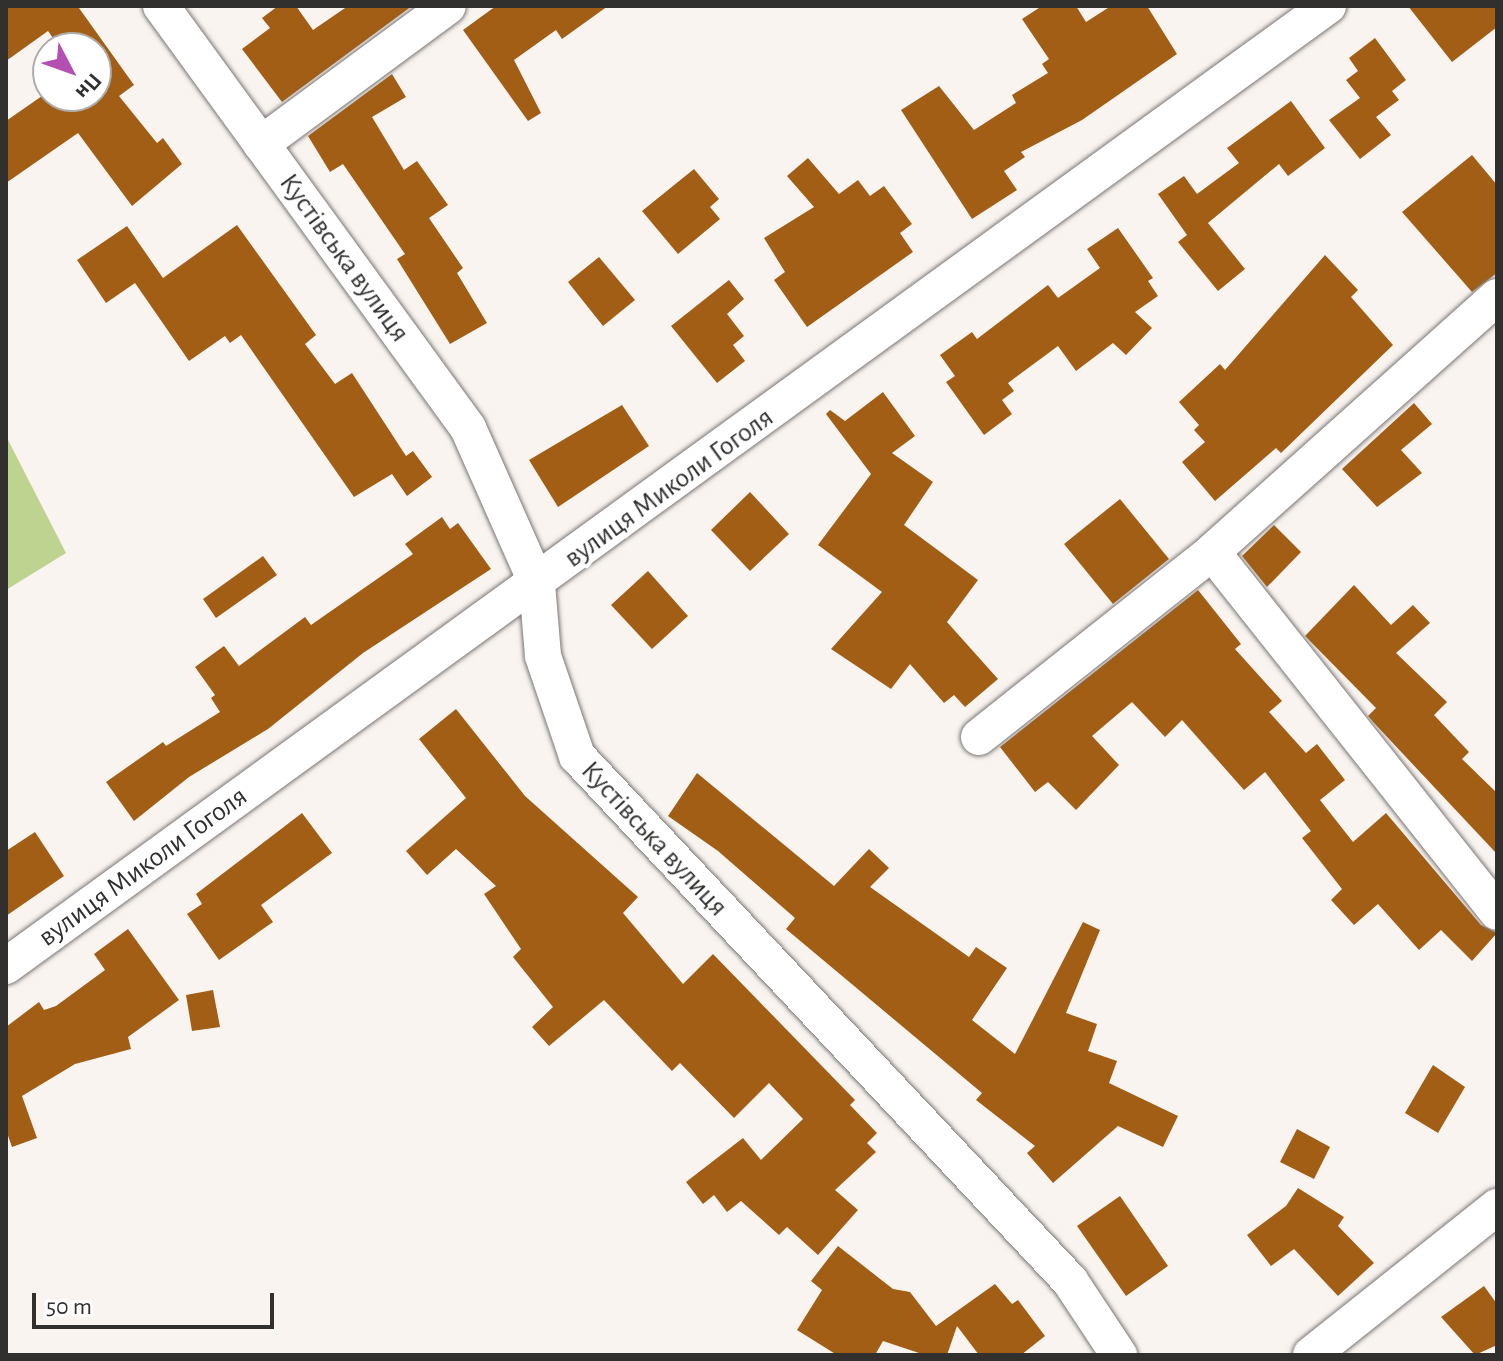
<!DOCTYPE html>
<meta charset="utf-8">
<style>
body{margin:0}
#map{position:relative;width:1503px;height:1361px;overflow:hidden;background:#faf4f1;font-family:"Alegreya Sans",sans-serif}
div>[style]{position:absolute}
.green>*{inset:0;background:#bfd390}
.building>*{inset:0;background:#a25e14}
.roads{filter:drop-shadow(0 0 2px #7b7673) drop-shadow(0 0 2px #7b7673)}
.street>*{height:36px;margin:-18px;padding:0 18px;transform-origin:18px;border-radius:18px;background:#fff}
span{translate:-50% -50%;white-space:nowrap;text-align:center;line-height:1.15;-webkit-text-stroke:8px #fff;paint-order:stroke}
.street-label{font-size:28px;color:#32302e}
.frame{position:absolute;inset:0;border:8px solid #32302e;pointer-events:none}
.north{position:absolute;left:32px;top:32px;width:80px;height:80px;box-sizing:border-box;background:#fff;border:2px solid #adacab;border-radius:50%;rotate:131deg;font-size:22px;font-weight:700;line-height:32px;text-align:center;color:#32302e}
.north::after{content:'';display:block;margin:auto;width:28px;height:36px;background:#b44fb4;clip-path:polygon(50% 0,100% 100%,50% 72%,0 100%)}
.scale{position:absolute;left:32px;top:1293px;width:242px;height:36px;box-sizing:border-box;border:4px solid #32302e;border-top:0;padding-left:10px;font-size:24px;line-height:28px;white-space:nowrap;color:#32302e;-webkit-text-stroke:6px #fff;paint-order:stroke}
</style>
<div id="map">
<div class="green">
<i style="clip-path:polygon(6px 436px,66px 553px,6px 590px)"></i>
</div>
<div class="building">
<i style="clip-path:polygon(6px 6px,82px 6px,79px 8px,134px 85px,119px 96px,157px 143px,163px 138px,182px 164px,132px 206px,78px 133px,6px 183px,6px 121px,42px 96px,96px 96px,96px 48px,60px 48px,48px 31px,6px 61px)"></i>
<i style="clip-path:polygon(278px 6px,296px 6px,313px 30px,348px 6px,412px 6px,282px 102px,242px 49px,270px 28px,262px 18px)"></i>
<i style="clip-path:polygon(496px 6px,608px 6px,562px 39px,556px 30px,514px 60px,541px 113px,528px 121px,463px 30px)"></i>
<i style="clip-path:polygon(1042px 6px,1076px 6px,1086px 22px,1111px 6px,1147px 6px,1177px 54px,1082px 120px,1021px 152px,1025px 157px,1004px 171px,1017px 190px,972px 219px,901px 110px,939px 86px,974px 130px,1016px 103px,1012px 95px,1048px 73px,1042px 64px,1049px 59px,1022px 19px)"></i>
<i style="clip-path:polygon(1408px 6px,1497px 6px,1497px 27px,1452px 62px)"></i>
<i style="clip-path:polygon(1375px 38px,1406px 80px,1392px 91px,1399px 100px,1376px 117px,1391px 135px,1360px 159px,1329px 120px,1360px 98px,1346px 80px,1358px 71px,1349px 58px)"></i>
<i style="clip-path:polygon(392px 74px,406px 97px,372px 117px,404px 170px,417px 161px,448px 205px,429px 218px,463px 268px,457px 273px,487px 323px,450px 344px,397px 259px,405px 254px,343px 164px,330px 172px,308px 136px)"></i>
<i style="clip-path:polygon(1291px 101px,1325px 148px,1288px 176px,1279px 164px,1208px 223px,1245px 269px,1218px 291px,1178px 242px,1187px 235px,1158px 194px,1184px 176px,1197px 194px,1239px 163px,1227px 148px)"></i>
<i style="clip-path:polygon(1472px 155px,1497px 185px,1497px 273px,1472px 292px,1402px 212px)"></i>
<i style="clip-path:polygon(808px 158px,839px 194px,858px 180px,870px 196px,884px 186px,912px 224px,900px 233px,913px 252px,807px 327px,774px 280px,785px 272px,764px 238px,814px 207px,787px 176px)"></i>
<i style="clip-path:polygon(694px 169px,719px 199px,710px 207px,720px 219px,678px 254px,642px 211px)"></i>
<i style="clip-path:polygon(237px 225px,316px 335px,305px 344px,335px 384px,352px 373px,406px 456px,413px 451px,432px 477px,407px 496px,392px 474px,354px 497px,241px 335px,230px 343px,225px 336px,189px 361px,135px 283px,106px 303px,77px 260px,127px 226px,163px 278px)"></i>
<i style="clip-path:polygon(1118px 228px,1153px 278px,1148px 281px,1158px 296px,1135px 312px,1152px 328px,1126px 355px,1113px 343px,1076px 371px,1058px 346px,1008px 383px,1014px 391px,1002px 400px,1012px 414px,984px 435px,946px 382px,955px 376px,940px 355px,972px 332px,977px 339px,1048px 285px,1058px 298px,1100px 268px,1087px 249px)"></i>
<i style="clip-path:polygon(1325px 255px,1358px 290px,1351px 297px,1393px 345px,1281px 453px,1276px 448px,1215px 501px,1182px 462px,1205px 442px,1194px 430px,1199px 425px,1179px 402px,1220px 364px,1225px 370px)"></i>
<i style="clip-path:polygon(599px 257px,635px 300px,603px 326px,568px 282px)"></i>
<i style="clip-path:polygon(729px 280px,744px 299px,727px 314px,744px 336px,733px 345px,745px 361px,717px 383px,671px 326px)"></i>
<i style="clip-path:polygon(883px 392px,915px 436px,892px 453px,933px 482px,904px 525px,978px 580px,947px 622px,998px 679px,965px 707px,954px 695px,944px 703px,910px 664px,891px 689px,831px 649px,882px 592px,818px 545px,871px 474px,826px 414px,830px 410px,845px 421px)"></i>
<i style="clip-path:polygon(1414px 403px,1432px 424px,1401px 450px,1422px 473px,1377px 507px,1342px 469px)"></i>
<i style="clip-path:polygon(622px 405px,649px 446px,558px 507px,529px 460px)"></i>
<i style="clip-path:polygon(750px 492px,789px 534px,750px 571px,711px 530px)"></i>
<i style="clip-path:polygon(1120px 499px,1169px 559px,1113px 604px,1064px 544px)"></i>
<i style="clip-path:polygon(442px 517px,450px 529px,458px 523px,491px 569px,363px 653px,268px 729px,189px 777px,134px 821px,106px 782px,163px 742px,166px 746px,220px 712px,211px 698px,215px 695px,195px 667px,224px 646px,239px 666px,305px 617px,311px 625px,413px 554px,405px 544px)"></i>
<i style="clip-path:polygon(1274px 525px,1301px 552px,1267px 587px,1242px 556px)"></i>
<i style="clip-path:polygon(263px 556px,277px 575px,216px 618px,203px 599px)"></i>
<i style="clip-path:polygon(648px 571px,688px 616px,652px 649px,611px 605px)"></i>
<i style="clip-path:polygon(1354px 585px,1391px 625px,1413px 605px,1430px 623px,1396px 653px,1447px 702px,1434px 715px,1469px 752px,1462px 759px,1497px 793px,1497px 854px,1374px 723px,1368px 716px,1376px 708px,1305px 636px)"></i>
<i style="clip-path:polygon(1198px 590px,1241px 644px,1235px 649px,1282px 701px,1269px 712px,1306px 753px,1317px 744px,1345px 780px,1320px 800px,1353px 842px,1386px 813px,1481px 925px,1497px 933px,1472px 961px,1441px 930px,1419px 950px,1378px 904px,1354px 925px,1331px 900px,1342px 889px,1302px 838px,1311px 831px,1265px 772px,1244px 790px,1182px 720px,1165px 737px,1132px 702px,1092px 736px,1119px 765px,1076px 810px,1048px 782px,1035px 792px,1000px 747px)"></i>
<i style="clip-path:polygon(456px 709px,525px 796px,638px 897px,623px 913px,683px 984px,713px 954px,855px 1100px,850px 1105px,877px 1133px,867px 1143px,876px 1152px,835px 1190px,858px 1210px,818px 1255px,787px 1227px,779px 1235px,741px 1201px,727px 1212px,714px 1195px,703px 1204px,686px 1182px,743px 1138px,761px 1160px,803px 1119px,769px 1083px,734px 1118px,680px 1063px,672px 1071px,604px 1000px,549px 1046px,532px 1027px,553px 1007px,513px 957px,521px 949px,484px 894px,496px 886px,456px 849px,427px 875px,406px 851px,466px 798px,419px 739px)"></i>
<i style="clip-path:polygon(697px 773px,834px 886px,869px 849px,889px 868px,870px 887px,969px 957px,976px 947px,1007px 968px,972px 1020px,1015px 1054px,1083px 922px,1100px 930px,1066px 1013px,1097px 1024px,1088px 1051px,1117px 1061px,1109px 1083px,1178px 1116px,1163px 1147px,1118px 1126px,1053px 1183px,1027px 1153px,1035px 1146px,976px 1100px,982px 1093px,786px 929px,795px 918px,718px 851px,668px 816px)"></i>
<i style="clip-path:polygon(302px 813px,332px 853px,261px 905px,273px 922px,219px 960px,187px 914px,202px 904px,196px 894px)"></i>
<i style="clip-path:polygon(35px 832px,64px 876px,6px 916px,6px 851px)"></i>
<i style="clip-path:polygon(128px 929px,179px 1000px,128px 1037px,131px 1049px,75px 1064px,22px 1096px,37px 1138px,12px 1147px,6px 1130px,6px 1027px,39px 1002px,44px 1010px,56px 1006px,105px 970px,94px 954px)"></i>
<i style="clip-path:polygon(213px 990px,220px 1027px,192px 1031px,186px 995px)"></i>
<i style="clip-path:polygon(1433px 1065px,1465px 1087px,1438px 1133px,1405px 1113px)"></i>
<i style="clip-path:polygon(1297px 1129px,1330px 1147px,1314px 1179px,1280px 1162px)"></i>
<i style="clip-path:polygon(1298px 1188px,1344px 1217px,1338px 1226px,1374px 1263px,1338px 1296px,1294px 1249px,1271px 1266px,1247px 1235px,1286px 1206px)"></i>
<i style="clip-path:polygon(1120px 1196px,1168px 1266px,1126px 1296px,1077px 1226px)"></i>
<i style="clip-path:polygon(838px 1246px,893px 1289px,910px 1292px,936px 1326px,995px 1284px,1012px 1304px,1018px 1300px,1045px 1336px,1021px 1355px,979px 1355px,957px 1326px,947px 1355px,925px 1355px,883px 1341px,875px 1355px,837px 1355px,797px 1330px,822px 1290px,811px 1281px)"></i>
<i style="clip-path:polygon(1484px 1286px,1497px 1304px,1497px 1345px,1475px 1355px,1441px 1317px)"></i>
</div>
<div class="roads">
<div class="street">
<i style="left:161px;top:6px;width:522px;rotate:53.96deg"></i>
<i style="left:468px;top:428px;width:171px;rotate:66.1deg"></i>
<i style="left:537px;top:584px;width:72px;rotate:85.2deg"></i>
<i style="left:543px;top:656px;width:106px;rotate:71.2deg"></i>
<i style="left:577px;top:756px;width:720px;rotate:46.8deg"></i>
<i style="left:1070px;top:1281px;width:89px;rotate:56.5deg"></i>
<i style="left:261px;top:144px;width:232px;rotate:-36.4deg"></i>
<i style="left:1497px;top:297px;width:382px;rotate:138.2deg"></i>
<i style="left:1212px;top:552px;width:459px;rotate:51.6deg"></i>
<i style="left:979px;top:737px;width:298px;rotate:-38.4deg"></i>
<i style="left:6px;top:966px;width:1634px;rotate:-35.99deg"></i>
<i style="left:1311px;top:1355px;width:238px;rotate:-38.5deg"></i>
</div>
</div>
<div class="street-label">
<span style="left:344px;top:258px;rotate:54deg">Кустівська вулиця</span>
<span style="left:669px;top:488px;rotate:-36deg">вулиця Миколи Гоголя</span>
<span style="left:654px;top:839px;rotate:47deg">Кустівська вулиця</span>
<span style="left:143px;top:867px;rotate:-36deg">вулиця Миколи Гоголя</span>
</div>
<div class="frame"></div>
<div class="north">Пн</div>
<div class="scale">50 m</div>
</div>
